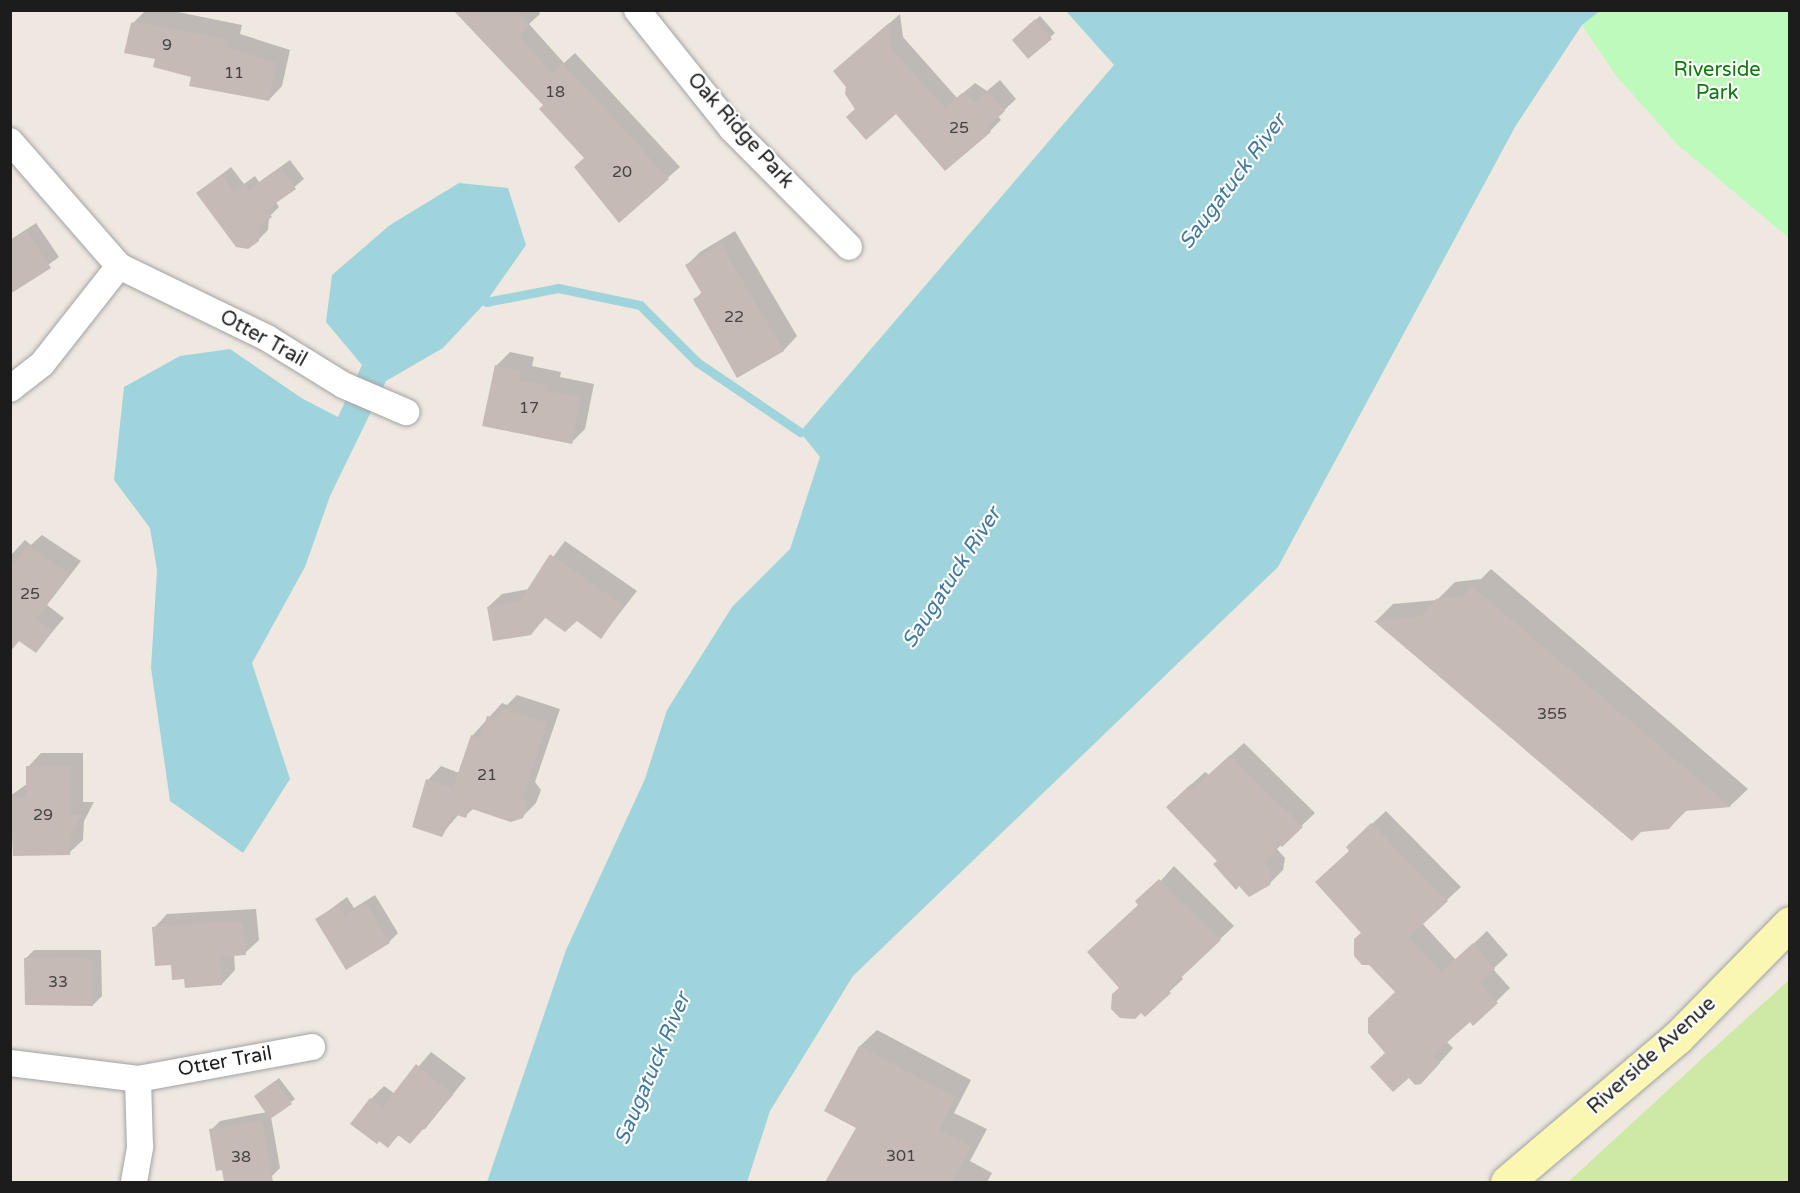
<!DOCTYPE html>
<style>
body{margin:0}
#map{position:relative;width:1800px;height:1193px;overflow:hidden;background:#eee8e1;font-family:"Varela Round",sans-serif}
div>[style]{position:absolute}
.grass>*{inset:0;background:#cde9a5}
.park>*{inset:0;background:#bdfabc}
.water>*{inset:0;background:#a0d4dc}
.shadow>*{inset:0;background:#0003}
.stream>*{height:9px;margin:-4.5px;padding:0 4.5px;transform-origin:4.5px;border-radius:4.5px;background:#a0d4dc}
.building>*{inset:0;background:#c5bab5}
.roads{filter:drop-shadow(0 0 2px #a3a3a3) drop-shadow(0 0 2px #a3a3a3)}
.minor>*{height:26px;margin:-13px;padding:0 13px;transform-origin:13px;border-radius:13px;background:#fff}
.secondary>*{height:33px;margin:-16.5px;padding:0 16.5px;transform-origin:16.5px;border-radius:16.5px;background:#faf7b3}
span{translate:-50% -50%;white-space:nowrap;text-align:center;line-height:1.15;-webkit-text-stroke:4.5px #fff;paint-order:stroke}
.number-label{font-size:16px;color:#464442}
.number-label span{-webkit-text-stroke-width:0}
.park-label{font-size:20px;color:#0b7a0a}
.street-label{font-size:20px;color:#1c1c1c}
.water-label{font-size:21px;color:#42789c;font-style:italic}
.frame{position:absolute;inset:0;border:12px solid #1c1c1c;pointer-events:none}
</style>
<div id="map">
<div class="grass">
<i style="clip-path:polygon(1789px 980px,1789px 1182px,1568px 1182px,1705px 1056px)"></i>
</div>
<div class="park">
<i style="clip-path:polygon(1600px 11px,1789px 11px,1789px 238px,1677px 144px,1617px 77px,1582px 25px)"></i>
</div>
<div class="water">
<i style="clip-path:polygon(1066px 11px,1600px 11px,1582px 25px,1515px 127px,1278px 567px,853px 976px,770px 1111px,747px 1182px,487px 1182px,566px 950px,645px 779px,667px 710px,732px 607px,790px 549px,820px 457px,800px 432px,1114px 65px)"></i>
<i style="clip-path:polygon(459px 183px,508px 188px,526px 245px,486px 302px,443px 348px,386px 381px,330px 496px,305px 567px,252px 663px,290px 779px,243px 853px,170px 801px,151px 668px,157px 570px,150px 528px,114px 480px,124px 387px,180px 356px,230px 349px,303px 399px,338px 417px,362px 365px,326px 322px,332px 275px,390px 225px)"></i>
</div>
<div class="shadow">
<i style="clip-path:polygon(146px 10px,178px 12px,242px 25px,240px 34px,290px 50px,282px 86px,269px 100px,192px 75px,132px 24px)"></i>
<i style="clip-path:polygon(456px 10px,538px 10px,540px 14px,529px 24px,564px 63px,575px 53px,680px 167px,619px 221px,585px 158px,545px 105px)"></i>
<i style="clip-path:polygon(900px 14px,903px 37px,957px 98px,975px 83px,987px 91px,1000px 80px,1016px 99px,998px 116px,1001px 120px,990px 131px,897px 112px,857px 109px,847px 86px,835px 71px)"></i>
<i style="clip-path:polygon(1040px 16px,1055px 33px,1028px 57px,1018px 36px)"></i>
<i style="clip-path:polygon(290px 160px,304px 179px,276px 202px,279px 207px,269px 217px,268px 230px,258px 240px,198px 193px,231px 167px,244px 184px,255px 176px,259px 182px)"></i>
<i style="clip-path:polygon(36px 223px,59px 257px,14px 290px,10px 284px,10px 240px)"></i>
<i style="clip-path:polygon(735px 231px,797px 336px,784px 350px,738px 376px,695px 299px,702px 292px,687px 265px,700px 252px)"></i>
<i style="clip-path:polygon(510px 352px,534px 357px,532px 366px,561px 372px,560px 377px,594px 384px,585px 429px,572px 442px,496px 366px)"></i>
<i style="clip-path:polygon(42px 535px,81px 561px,47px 605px,64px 618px,36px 651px,10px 632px,10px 556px,25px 540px,31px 545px)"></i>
<i style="clip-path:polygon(565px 541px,637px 591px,601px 637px,577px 619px,546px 617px,531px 634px,488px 607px,502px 594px,529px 589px)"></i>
<i style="clip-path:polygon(1491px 569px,1748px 789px,1730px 806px,1687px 810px,1669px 828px,1641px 830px,1632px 839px,1376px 621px,1393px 604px,1437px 600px,1455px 582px,1481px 579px)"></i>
<i style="clip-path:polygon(517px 695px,560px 709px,535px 782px,541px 790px,536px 803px,522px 817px,474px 808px,465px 816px,459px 814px,441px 835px,428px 780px,441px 766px,459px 773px,472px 736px,502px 703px,507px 705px)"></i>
<i style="clip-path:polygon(1244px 743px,1315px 813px,1277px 849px,1285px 858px,1283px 870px,1269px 884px,1219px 861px,1182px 793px,1205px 772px,1209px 775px)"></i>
<i style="clip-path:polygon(41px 753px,83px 753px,83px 802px,94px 802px,84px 821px,83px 840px,69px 853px,14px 837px,10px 832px,10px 796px,27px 784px,28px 767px)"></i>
<i style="clip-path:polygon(1386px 811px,1461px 887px,1422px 923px,1456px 960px,1487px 931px,1508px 955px,1493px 969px,1510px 988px,1473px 1024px,1470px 1020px,1446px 1041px,1453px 1048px,1435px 1068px,1409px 1076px,1387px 1052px,1397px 992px,1363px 933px,1351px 850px,1361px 834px)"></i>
<i style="clip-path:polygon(1174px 866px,1234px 926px,1181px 976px,1183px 979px,1169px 992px,1121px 987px,1140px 904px)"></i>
<i style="clip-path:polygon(375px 895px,398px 933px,389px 942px,317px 919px,347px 897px,354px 908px)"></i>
<i style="clip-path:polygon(256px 909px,259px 940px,245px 953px,234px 954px,235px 970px,222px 984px,186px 977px,172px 963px,154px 928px,167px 914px)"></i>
<i style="clip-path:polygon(34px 950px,101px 950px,102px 996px,93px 1005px,25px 959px)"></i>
<i style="clip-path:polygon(877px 1030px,971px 1080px,954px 1113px,987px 1129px,970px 1161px,992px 1173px,987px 1182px,828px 1182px,858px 1128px,826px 1110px,860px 1046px)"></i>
<i style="clip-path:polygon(431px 1052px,466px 1078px,425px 1129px,400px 1134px,388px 1146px,371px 1099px,384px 1086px,395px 1094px)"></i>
<i style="clip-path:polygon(279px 1078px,295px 1099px,271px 1117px,280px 1168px,271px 1177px,234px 1182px,211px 1130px,220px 1121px,267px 1112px,260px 1093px)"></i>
</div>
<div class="stream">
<i style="left:486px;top:302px;width:73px;rotate:-11deg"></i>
<i style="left:558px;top:288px;width:84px;rotate:11.7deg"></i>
<i style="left:640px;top:305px;width:81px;rotate:45deg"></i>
<i style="left:697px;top:362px;width:125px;rotate:34.2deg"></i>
</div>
<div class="building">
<i style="clip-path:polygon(453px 10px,517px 10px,530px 26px,519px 36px,552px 73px,563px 63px,669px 179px,619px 223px,574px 167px,584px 158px,539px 109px,543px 105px)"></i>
<i style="clip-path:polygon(1035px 19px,1052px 39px,1028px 59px,1012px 40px)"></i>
<i style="clip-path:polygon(135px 22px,229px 39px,227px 47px,277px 63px,269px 101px,189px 86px,191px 77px,153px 67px,155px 59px,124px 53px,131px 23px)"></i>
<i style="clip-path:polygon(889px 23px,892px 49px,945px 108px,962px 93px,975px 102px,988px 91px,1005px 111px,987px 128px,991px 132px,945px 171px,896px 114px,866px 140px,846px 117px,855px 109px,845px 94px,846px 87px,833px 71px)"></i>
<i style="clip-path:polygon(281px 168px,296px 189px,266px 210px,272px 217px,260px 225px,259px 241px,248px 249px,236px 247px,196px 193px,222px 174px,234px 192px,245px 184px,249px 190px)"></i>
<i style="clip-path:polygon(27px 231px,51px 268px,10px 294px,10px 241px)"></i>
<i style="clip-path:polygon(721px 244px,784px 351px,737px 378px,693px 299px,702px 294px,685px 265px)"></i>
<i style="clip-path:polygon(495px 365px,521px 371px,519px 380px,548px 385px,547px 391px,581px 397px,572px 444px,482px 426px)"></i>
<i style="clip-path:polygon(28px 546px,70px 574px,36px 618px,53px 631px,36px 653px,19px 641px,10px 652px,10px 568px)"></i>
<i style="clip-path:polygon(550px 554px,624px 606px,601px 639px,577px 621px,565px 632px,544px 617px,531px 635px,493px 641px,487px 607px,520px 601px)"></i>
<i style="clip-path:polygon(1472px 586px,1731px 807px,1684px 811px,1669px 829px,1641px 832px,1632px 841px,1374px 621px,1420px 617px,1436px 599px,1464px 596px)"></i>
<i style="clip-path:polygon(502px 708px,547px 723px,523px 796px,528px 804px,523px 818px,511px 822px,469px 808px,466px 818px,454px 814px,442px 837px,412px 827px,426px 779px,453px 788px,471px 735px,480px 738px,487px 716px,498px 719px)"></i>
<i style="clip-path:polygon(1230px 755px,1303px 827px,1282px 847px,1277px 841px,1275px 853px,1264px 863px,1272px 872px,1270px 885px,1249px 897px,1239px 886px,1236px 890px,1213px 864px,1217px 861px,1166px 807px,1191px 784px,1194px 788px)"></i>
<i style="clip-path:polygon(26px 766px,70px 766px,70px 815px,82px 815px,71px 836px,70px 855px,13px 856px,10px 797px,26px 797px)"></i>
<i style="clip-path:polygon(1371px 823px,1448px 901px,1409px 937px,1441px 972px,1473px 943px,1495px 969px,1480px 983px,1498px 1003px,1473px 1026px,1470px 1022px,1433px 1055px,1440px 1063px,1421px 1084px,1415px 1085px,1409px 1078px,1393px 1092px,1370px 1067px,1385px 1053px,1368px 1033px,1368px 1018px,1395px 992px,1369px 965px,1362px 965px,1354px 956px,1354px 939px,1361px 933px,1315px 882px,1349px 851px,1346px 847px)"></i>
<i style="clip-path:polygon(1159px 879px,1221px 940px,1168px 990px,1171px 993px,1145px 1017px,1141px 1013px,1135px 1019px,1120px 1018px,1111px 1009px,1112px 994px,1119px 988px,1087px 952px,1138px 905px,1135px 901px)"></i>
<i style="clip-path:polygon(366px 903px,390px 943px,346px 970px,315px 919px,338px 905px,344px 916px)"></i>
<i style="clip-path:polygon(216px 922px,243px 922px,246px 955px,220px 957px,222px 985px,185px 988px,184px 979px,172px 980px,171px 965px,155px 966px,152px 927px)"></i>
<i style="clip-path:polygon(75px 957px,92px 959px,93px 1006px,25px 1005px,24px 958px)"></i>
<i style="clip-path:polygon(859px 1046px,956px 1097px,939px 1130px,971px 1146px,952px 1182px,825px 1182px,856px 1128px,824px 1111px)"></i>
<i style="clip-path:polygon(416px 1064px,453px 1095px,410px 1144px,398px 1135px,388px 1148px,379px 1141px,377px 1144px,350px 1124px,370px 1098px,382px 1108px)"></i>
<i style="clip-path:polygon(275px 1081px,292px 1104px,270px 1119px,254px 1096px)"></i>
<i style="clip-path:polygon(262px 1120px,273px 1182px,224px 1182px,222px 1170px,216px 1171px,209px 1129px)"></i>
</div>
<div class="roads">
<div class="minor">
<i style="left:637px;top:10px;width:152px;rotate:51.4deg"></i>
<i style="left:732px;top:129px;width:166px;rotate:45.2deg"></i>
<i style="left:10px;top:141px;width:166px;rotate:48.9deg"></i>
<i style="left:119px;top:266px;width:165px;rotate:25.9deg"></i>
<i style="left:267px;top:338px;width:89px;rotate:31.7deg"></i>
<i style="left:343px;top:385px;width:69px;rotate:23.2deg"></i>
<i style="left:10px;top:389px;width:41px;rotate:-38deg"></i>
<i style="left:42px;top:364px;width:125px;rotate:-51.8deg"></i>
<i style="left:10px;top:1063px;width:129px;rotate:7.1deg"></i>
<i style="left:138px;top:1079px;width:177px;rotate:-10.4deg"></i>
<i style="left:134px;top:1182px;width:36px;rotate:-80deg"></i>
<i style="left:140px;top:1147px;width:68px;rotate:-91.7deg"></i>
</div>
<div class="secondary">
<i style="left:1507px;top:1182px;width:223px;rotate:-40.3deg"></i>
<i style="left:1677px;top:1038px;width:161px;rotate:-45.5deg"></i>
</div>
</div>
<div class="number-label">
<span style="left:167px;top:45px">9</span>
<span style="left:234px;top:73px">11</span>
<span style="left:555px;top:92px">18</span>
<span style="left:959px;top:128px">25</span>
<span style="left:622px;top:172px">20</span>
<span style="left:734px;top:317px">22</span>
<span style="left:529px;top:408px">17</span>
<span style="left:30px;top:594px">25</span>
<span style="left:1552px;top:714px">355</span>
<span style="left:487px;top:775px">21</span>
<span style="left:43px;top:815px">29</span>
<span style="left:58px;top:982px">33</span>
<span style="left:901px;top:1156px">301</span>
<span style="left:241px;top:1157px">38</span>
</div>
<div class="park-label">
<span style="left:1717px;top:82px">Riverside<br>Park</span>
</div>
<div class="street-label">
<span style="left:740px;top:131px;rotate:48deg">Oak Ridge Park</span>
<span style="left:263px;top:339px;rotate:29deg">Otter Trail</span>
<span style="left:1652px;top:1056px;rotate:-42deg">Riverside Avenue</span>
<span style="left:225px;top:1062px;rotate:-10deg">Otter Trail</span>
</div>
<div class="water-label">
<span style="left:1233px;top:182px;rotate:-53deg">Saugatuck River</span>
<span style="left:952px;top:578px;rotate:-57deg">Saugatuck River</span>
<span style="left:653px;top:1069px;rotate:-67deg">Saugatuck River</span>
</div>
<div class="frame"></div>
</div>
